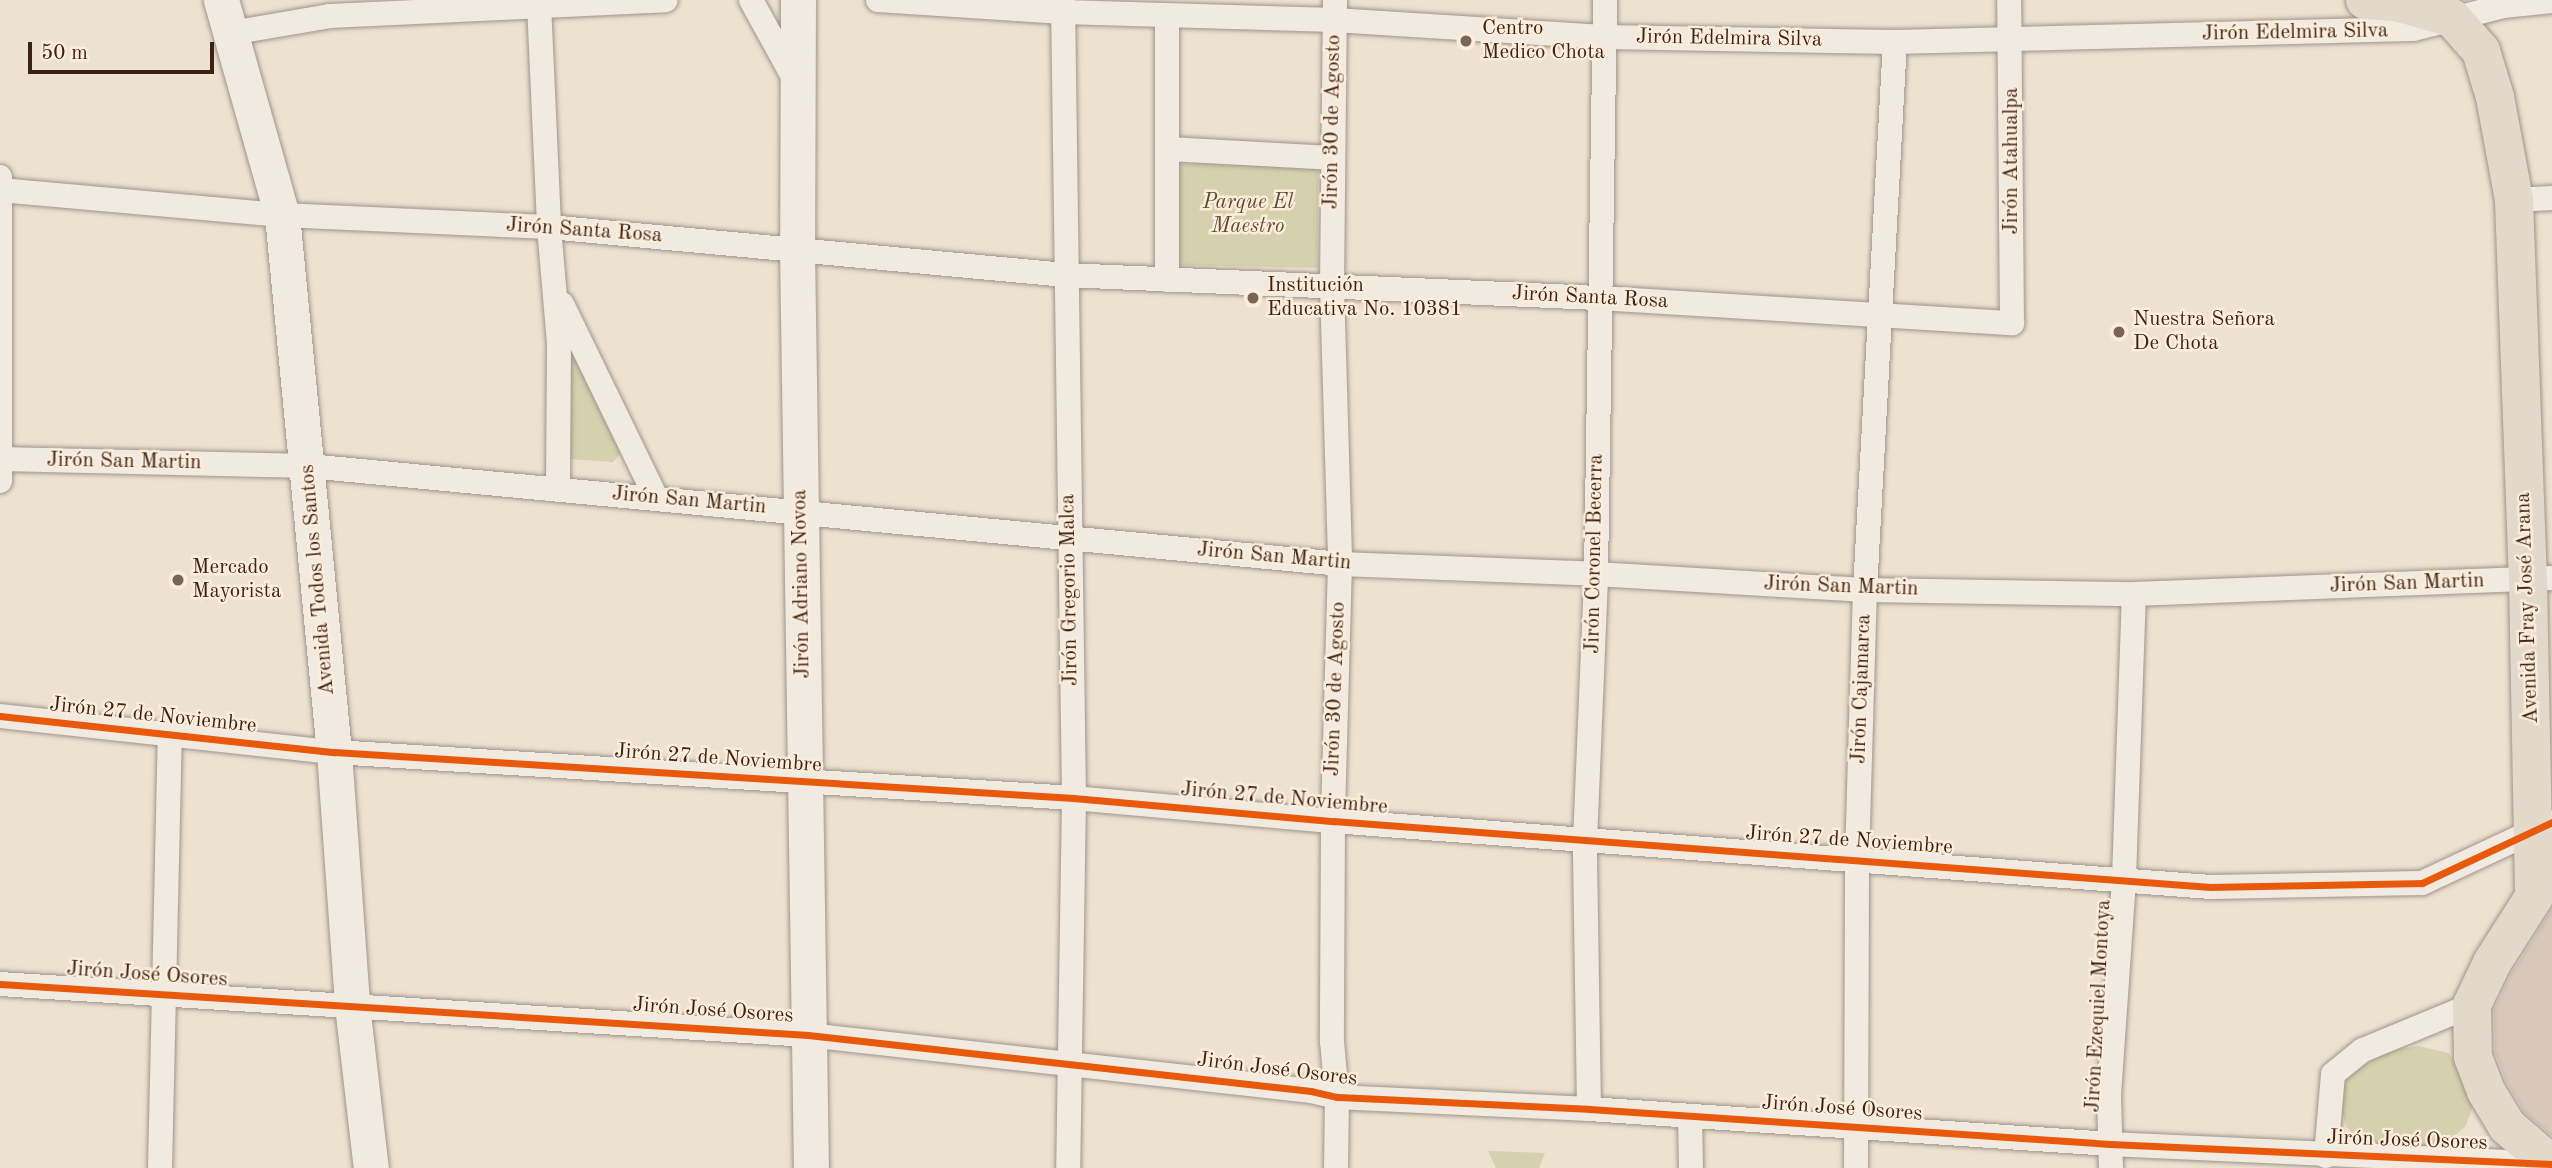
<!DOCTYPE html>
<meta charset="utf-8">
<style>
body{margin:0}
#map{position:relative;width:2552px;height:1168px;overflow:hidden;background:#ede1d0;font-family:"Old Standard TT",serif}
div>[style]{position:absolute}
.green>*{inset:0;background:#d5d0ad}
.building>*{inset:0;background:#d8c7bb}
.roads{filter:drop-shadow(0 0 2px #9e9489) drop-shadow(0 0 2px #9e9489)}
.street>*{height:24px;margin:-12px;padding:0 12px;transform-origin:12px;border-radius:12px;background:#f0eae1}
.secondary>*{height:35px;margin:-17.5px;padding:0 17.5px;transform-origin:17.5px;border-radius:17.5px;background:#f0eae1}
.primary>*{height:38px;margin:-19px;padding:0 19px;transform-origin:19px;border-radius:19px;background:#e3d9cb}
.cycleway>*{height:7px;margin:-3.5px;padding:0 3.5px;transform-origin:3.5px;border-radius:3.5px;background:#e8590c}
.dots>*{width:19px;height:19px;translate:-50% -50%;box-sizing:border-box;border:4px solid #fbedd9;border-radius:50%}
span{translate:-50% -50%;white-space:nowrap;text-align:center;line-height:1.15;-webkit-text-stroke:5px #fbedd9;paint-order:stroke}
.poi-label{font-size:21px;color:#3c2117}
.left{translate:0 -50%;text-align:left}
.street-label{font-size:21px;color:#3c2117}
.park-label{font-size:21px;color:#5d4a36;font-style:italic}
.scale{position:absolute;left:28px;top:42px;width:186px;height:32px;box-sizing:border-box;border:4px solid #3c2117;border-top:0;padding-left:9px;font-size:21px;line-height:24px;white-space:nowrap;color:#3c2117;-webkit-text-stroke:5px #fbedd9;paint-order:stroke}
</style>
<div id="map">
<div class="green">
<i style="clip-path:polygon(1178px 164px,1318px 165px,1318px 268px,1178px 265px)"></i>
<i style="clip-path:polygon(566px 359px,582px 359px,622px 452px,613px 462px,570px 459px)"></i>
<i style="clip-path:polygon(2419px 1046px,2448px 1053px,2464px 1070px,2473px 1090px,2472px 1109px,2465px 1127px,2450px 1139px,2429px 1150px,2377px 1149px,2360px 1142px,2346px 1126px,2340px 1103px,2344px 1082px,2362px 1066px,2392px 1050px)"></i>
<i style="clip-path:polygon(1488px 1151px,1545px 1153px,1539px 1168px,1496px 1168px)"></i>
</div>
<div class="building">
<i style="clip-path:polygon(2552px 909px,2552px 1136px,2524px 1112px,2506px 1081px,2495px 1053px,2494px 1010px,2511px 974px)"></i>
</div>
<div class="roads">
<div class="street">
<i style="left:751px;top:0;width:94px;rotate:61.2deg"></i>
<i style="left:878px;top:0;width:185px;rotate:3.7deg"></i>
<i style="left:1063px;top:12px;width:271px;rotate:1.7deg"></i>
<i style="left:1334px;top:20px;width:270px;rotate:3.6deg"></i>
<i style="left:1603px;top:37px;width:292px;rotate:1deg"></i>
<i style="left:1895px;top:42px;width:518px;rotate:-1.44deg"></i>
<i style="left:2413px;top:29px;width:93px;rotate:-14.3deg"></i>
<i style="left:2503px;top:6px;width:49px;rotate:-5.8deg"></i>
<i style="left:1063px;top:0;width:798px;rotate:89.21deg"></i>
<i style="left:1074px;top:798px;width:370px;rotate:90.9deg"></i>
<i style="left:1335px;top:0;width:287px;rotate:90.6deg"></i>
<i style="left:1332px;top:287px;width:277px;rotate:88.3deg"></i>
<i style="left:1340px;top:564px;width:257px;rotate:91.6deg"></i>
<i style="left:1333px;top:821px;width:220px;rotate:90.3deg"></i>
<i style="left:1332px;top:1041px;width:56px;rotate:84.9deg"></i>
<i style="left:1337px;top:1097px;width:71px;rotate:90.8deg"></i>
<i style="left:539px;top:4px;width:223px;rotate:87.4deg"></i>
<i style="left:549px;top:227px;width:116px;rotate:85.1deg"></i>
<i style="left:559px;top:343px;width:146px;rotate:90.4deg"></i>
<i style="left:231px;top:33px;width:100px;rotate:-9.7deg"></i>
<i style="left:330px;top:16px;width:336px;rotate:-2.7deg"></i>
<i style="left:1167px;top:149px;width:166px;rotate:3.1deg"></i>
<i style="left:0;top:177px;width:304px;rotate:90deg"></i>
<i style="left:0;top:190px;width:283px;rotate:5.1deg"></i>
<i style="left:282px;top:215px;width:267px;rotate:2.6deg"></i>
<i style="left:549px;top:227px;width:518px;rotate:5.31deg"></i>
<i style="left:1065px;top:275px;width:534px;rotate:2.47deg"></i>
<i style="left:1599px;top:298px;width:414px;rotate:3.5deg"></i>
<i style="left:2012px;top:323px;width:323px;rotate:-90.5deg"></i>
<i style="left:2514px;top:200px;width:38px;rotate:-3deg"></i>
<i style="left:1167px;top:280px;width:264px;rotate:-90deg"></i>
<i style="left:562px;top:304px;width:216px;rotate:64.1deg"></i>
<i style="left:0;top:459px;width:308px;rotate:1.3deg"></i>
<i style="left:308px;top:466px;width:1037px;rotate:5.42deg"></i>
<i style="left:1340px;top:564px;width:256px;rotate:2.2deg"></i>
<i style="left:1596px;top:574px;width:269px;rotate:3.4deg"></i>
<i style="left:1865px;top:590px;width:269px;rotate:0.9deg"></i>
<i style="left:2134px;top:594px;width:418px;rotate:-2.2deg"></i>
<i style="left:0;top:716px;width:336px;rotate:6.2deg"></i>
<i style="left:334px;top:752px;width:741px;rotate:3.56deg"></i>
<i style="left:1074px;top:798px;width:260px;rotate:5.1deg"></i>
<i style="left:1333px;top:821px;width:880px;rotate:4.3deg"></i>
<i style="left:2211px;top:887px;width:211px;rotate:-1.1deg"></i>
<i style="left:2422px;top:883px;width:144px;rotate:-25.1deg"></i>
<i style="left:0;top:984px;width:810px;rotate:3.61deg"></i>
<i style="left:808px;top:1035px;width:506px;rotate:6.35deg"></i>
<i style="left:1311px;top:1091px;width:27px;rotate:13deg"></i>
<i style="left:1337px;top:1097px;width:252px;rotate:2.7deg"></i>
<i style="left:1589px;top:1109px;width:522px;rotate:3.84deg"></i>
<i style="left:2110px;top:1144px;width:441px;rotate:2.6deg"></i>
<i style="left:1589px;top:1109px;width:268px;rotate:-90.9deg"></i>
<i style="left:1585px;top:841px;width:267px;rotate:-87.6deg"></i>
<i style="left:1596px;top:574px;width:574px;rotate:-89.1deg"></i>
<i style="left:1690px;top:1116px;width:52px;rotate:88.9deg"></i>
<i style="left:2326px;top:1156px;width:82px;rotate:-85.1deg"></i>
<i style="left:2333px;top:1074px;width:38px;rotate:-39deg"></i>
<i style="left:2363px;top:1050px;width:118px;rotate:-22.4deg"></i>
<i style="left:160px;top:1168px;width:431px;rotate:-88.7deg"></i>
<i style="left:1856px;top:1168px;width:310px;rotate:-89.8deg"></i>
<i style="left:1857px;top:858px;width:268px;rotate:-88.3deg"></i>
<i style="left:1865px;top:590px;width:549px;rotate:-86.87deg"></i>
<i style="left:2111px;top:1168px;width:73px;rotate:-91.6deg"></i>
<i style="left:2109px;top:1095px;width:218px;rotate:-86deg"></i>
<i style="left:2124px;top:878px;width:284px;rotate:-88deg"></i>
</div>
<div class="secondary">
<i style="left:221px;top:0;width:223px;rotate:74.2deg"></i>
<i style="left:282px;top:215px;width:540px;rotate:84.47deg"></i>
<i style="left:334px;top:752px;width:254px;rotate:85.9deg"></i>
<i style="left:352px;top:1005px;width:164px;rotate:83.4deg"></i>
<i style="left:798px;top:0;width:249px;rotate:90.2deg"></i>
<i style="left:797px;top:249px;width:919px;rotate:89.13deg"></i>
</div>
<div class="primary">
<i style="left:2365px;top:0;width:32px;rotate:4deg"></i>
<i style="left:2397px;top:2px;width:57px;rotate:16.2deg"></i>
<i style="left:2452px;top:18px;width:44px;rotate:48.7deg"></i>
<i style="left:2481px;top:51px;width:48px;rotate:73.1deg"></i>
<i style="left:2495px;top:97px;width:105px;rotate:79.5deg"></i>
<i style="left:2514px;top:200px;width:380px;rotate:87.9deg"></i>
<i style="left:2528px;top:580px;width:317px;rotate:88.9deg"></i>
<i style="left:2534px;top:897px;width:78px;rotate:122.5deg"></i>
<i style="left:2492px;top:963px;width:47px;rotate:115.5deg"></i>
<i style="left:2472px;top:1005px;width:52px;rotate:88.9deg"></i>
<i style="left:2473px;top:1057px;width:36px;rotate:69deg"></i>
<i style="left:2486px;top:1091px;width:41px;rotate:59deg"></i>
<i style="left:2507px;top:1126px;width:58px;rotate:40.8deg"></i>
<i style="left:2551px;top:1164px;width:4px;rotate:76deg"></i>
</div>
</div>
<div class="cycleway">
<i style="left:0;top:716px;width:336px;rotate:6.2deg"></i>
<i style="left:334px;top:752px;width:741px;rotate:3.56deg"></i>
<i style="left:1074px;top:798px;width:260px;rotate:5.1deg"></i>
<i style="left:1333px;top:821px;width:880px;rotate:4.3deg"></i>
<i style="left:2211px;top:887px;width:211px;rotate:-1.1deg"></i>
<i style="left:2422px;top:883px;width:144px;rotate:-25.1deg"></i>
<i style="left:0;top:984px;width:810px;rotate:3.61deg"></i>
<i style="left:808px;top:1035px;width:506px;rotate:6.35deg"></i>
<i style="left:1311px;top:1091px;width:27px;rotate:13deg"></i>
<i style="left:1337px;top:1097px;width:252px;rotate:2.7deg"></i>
<i style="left:1589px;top:1109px;width:522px;rotate:3.84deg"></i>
<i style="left:2110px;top:1144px;width:442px;rotate:2.6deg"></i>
</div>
<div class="dots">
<i style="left:1466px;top:41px;background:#7a6458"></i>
<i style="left:1253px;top:298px;background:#7a6458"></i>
<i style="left:2119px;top:332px;background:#7a6458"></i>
<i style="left:178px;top:580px;background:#7a6458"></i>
</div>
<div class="poi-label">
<span class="left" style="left:1482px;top:41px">Centro<br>Medico Chota</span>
<span class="left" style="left:1267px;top:298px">Institución<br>Educativa No. 10381</span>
<span class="left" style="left:2133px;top:332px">Nuestra Señora<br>De Chota</span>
<span class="left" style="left:192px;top:580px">Mercado<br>Mayorista</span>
</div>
<div class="street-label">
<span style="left:2295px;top:33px;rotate:-1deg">Jirón Edelmira Silva</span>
<span style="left:1729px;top:39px;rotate:1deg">Jirón Edelmira Silva</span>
<span style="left:1333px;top:122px;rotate:-89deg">Jirón 30 de Agosto</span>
<span style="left:2012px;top:161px;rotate:-90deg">Jirón Atahualpa</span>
<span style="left:584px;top:231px;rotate:4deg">Jirón Santa Rosa</span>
<span style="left:1590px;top:298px;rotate:3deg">Jirón Santa Rosa</span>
<span style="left:124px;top:462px;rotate:1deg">Jirón San Martin</span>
<span style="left:689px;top:501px;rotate:5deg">Jirón San Martin</span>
<span style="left:1595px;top:554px;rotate:-89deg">Jirón Coronel Becerra</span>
<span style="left:1274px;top:557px;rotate:5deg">Jirón San Martin</span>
<span style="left:318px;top:580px;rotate:-95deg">Avenida Todos los Santos</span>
<span style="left:802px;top:584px;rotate:-91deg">Jirón Adriano Novoa</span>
<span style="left:2407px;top:584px;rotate:-2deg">Jirón San Martin</span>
<span style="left:1841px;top:587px;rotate:2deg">Jirón San Martin</span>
<span style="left:1070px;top:590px;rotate:-91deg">Jirón Gregorio Malca</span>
<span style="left:2528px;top:608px;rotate:-92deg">Avenida Fray José Arana</span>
<span style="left:1336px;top:689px;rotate:-88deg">Jirón 30 de Agosto</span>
<span style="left:1862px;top:689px;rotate:-88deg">Jirón Cajamarca</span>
<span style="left:153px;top:716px;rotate:6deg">Jirón 27 de Noviembre</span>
<span style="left:718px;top:759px;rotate:4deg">Jirón 27 de Noviembre</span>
<span style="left:1284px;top:799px;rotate:5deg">Jirón 27 de Noviembre</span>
<span style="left:1849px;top:841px;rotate:4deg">Jirón 27 de Noviembre</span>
<span style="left:147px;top:975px;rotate:4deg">Jirón José Osores</span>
<span style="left:2099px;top:1006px;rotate:-87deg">Jirón Ezequiel Montoya</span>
<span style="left:713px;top:1011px;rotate:4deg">Jirón José Osores</span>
<span style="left:1277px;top:1070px;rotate:7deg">Jirón José Osores</span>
<span style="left:1842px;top:1109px;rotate:4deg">Jirón José Osores</span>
<span style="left:2407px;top:1141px;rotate:2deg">Jirón José Osores</span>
</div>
<div class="park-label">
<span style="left:1248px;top:215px">Parque El<br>Maestro</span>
</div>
<div class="scale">50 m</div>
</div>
